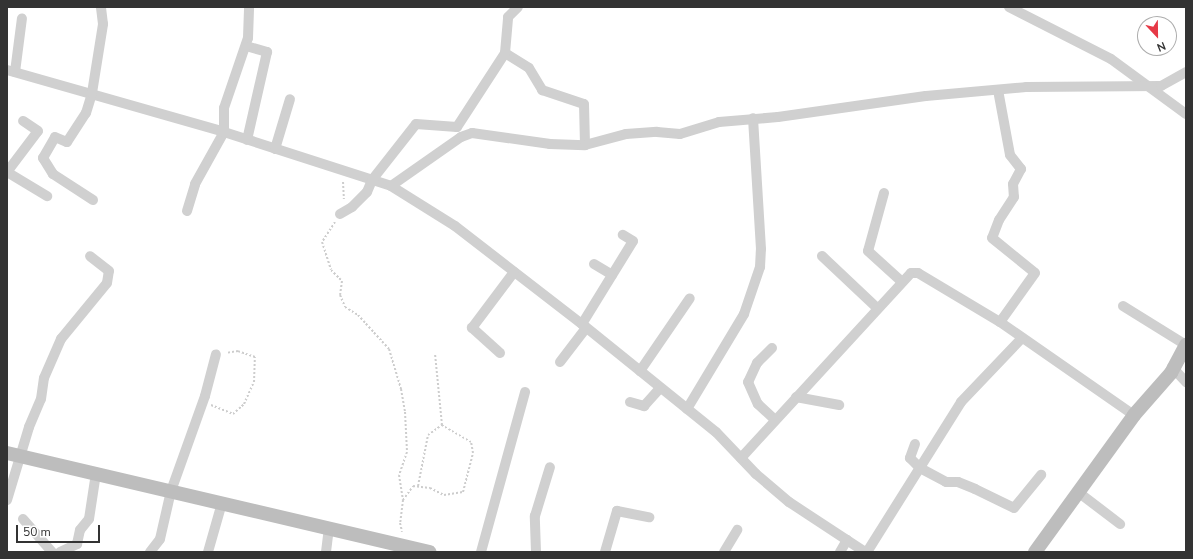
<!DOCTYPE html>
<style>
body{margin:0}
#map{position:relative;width:1193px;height:559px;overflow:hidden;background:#fff;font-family:"Nunito Sans",sans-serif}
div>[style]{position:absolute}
.path>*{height:2px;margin-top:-1px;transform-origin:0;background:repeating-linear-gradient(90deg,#cdcdcd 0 2px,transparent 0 4px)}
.street>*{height:10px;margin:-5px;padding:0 5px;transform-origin:5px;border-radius:5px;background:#d0d0d0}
.secondary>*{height:14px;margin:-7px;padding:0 7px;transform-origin:7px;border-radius:7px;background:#bdbdbd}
span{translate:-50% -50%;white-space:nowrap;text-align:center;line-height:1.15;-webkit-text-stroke:4px #fff;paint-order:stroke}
.frame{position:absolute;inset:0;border:8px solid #333;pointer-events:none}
.north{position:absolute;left:1137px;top:16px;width:40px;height:40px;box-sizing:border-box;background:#fff;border:1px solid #adadad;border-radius:50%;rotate:158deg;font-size:11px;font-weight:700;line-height:16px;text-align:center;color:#333}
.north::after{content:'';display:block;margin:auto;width:14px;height:18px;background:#e63946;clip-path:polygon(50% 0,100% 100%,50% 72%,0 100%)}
.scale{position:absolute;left:16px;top:525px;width:84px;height:18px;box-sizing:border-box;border:2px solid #333;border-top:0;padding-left:5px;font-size:12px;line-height:14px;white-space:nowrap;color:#333;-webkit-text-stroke:3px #fff;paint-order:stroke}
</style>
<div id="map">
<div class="path">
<i style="left:343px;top:182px;width:17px;rotate:87deg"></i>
<i style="left:335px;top:222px;width:24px;rotate:123deg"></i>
<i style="left:322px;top:242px;width:29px;rotate:72deg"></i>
<i style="left:331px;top:270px;width:16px;rotate:45deg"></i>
<i style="left:342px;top:281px;width:14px;rotate:98deg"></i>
<i style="left:340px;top:295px;width:13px;rotate:67deg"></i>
<i style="left:345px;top:307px;width:15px;rotate:32deg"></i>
<i style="left:358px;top:315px;width:46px;rotate:47.6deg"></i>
<i style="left:389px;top:349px;width:42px;rotate:73.3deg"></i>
<i style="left:401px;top:389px;width:23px;rotate:80deg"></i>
<i style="left:405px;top:412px;width:40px;rotate:87.1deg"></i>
<i style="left:407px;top:452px;width:24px;rotate:109deg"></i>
<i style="left:399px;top:475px;width:25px;rotate:81deg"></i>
<i style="left:403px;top:500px;width:23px;rotate:97deg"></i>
<i style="left:400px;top:523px;width:9px;rotate:77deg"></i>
<i style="left:211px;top:405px;width:24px;rotate:22deg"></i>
<i style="left:233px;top:414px;width:15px;rotate:-42deg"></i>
<i style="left:244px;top:404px;width:24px;rotate:-66deg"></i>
<i style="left:254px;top:382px;width:25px;rotate:-88deg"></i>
<i style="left:255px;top:357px;width:18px;rotate:-161deg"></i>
<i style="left:238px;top:351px;width:12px;rotate:171deg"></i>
<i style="left:418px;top:486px;width:52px;rotate:-78.9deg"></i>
<i style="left:428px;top:435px;width:17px;rotate:-36deg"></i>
<i style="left:442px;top:425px;width:72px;rotate:-95.6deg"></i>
<i style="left:403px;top:500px;width:17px;rotate:-54deg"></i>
<i style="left:413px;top:486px;width:17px;rotate:7deg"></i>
<i style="left:430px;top:488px;width:16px;rotate:27deg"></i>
<i style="left:444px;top:495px;width:19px;rotate:-9deg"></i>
<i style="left:463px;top:492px;width:40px;rotate:-75.6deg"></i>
<i style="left:473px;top:453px;width:11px;rotate:-100deg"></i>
<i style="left:471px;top:442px;width:34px;rotate:-150deg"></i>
</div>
<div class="street">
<i style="left:1009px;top:7px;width:114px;rotate:27deg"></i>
<i style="left:1111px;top:59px;width:93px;rotate:36.3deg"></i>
<i style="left:246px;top:46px;width:22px;rotate:16deg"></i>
<i style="left:267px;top:52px;width:90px;rotate:102.8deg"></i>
<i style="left:505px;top:53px;width:28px;rotate:32deg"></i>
<i style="left:529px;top:68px;width:26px;rotate:59deg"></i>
<i style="left:542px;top:90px;width:44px;rotate:18.4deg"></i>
<i style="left:584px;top:104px;width:41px;rotate:88.6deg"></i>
<i style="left:7px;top:70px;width:226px;rotate:15.9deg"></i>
<i style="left:224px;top:132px;width:176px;rotate:17.9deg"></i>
<i style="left:391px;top:186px;width:75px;rotate:32deg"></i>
<i style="left:455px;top:226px;width:160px;rotate:37.7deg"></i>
<i style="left:582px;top:324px;width:172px;rotate:38.9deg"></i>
<i style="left:716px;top:432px;width:58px;rotate:46.4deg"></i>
<i style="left:756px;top:474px;width:43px;rotate:40.3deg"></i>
<i style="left:789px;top:502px;width:91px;rotate:33.3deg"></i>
<i style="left:15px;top:72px;width:54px;rotate:-82.6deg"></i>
<i style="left:998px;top:90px;width:66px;rotate:79.5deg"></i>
<i style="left:1010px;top:155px;width:18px;rotate:52deg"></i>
<i style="left:1021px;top:169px;width:17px;rotate:118deg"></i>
<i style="left:1013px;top:184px;width:13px;rotate:86deg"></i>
<i style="left:1014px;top:197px;width:27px;rotate:123deg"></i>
<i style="left:999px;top:220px;width:19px;rotate:111deg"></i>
<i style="left:992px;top:238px;width:55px;rotate:39.1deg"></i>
<i style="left:1035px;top:273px;width:60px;rotate:125.5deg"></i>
<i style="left:275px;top:149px;width:52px;rotate:-73.3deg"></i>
<i style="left:7px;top:172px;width:51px;rotate:-52.9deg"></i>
<i style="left:38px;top:131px;width:18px;rotate:-146deg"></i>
<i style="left:7px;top:172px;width:47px;rotate:31deg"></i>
<i style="left:391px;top:186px;width:85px;rotate:-35deg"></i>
<i style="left:461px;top:137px;width:12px;rotate:-20deg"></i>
<i style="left:472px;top:133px;width:79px;rotate:8deg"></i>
<i style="left:550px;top:144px;width:35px;rotate:2deg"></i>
<i style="left:585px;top:145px;width:42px;rotate:-15deg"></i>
<i style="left:626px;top:134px;width:31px;rotate:-4deg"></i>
<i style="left:657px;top:132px;width:23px;rotate:5deg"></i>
<i style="left:680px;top:134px;width:41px;rotate:-17.1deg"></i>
<i style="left:719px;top:122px;width:59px;rotate:-4.8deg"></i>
<i style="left:778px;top:117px;width:149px;rotate:-8.1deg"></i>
<i style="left:926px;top:96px;width:100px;rotate:-5.1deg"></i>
<i style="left:1026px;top:87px;width:135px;rotate:-0.4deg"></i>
<i style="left:1161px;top:86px;width:29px;rotate:-29deg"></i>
<i style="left:884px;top:193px;width:60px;rotate:105.4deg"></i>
<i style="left:868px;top:251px;width:45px;rotate:42.3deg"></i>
<i style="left:93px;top:200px;width:48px;rotate:-147deg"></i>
<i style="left:53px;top:174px;width:19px;rotate:-122deg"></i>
<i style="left:43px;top:158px;width:24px;rotate:-60deg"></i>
<i style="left:55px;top:137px;width:13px;rotate:23deg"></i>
<i style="left:67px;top:142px;width:35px;rotate:-57deg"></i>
<i style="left:86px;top:113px;width:21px;rotate:-73deg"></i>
<i style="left:92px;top:93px;width:70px;rotate:-80.9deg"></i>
<i style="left:103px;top:24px;width:17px;rotate:-97deg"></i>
<i style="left:187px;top:211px;width:28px;rotate:-73deg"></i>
<i style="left:195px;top:184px;width:60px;rotate:-60.9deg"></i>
<i style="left:224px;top:132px;width:24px;rotate:-90deg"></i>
<i style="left:224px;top:108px;width:74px;rotate:-71.1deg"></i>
<i style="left:248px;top:38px;width:31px;rotate:-88deg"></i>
<i style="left:340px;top:214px;width:14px;rotate:-30deg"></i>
<i style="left:352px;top:207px;width:21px;rotate:-45deg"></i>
<i style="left:367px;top:192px;width:13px;rotate:-67deg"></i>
<i style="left:372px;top:180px;width:71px;rotate:-51.8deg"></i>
<i style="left:416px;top:124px;width:41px;rotate:4.2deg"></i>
<i style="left:457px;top:127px;width:88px;rotate:-57deg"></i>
<i style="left:505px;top:53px;width:36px;rotate:-85deg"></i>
<i style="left:508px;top:17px;width:14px;rotate:-45deg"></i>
<i style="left:822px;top:256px;width:76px;rotate:43.4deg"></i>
<i style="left:594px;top:264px;width:21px;rotate:31deg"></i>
<i style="left:1123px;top:306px;width:74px;rotate:31.8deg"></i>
<i style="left:582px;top:324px;width:97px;rotate:-58.4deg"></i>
<i style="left:633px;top:241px;width:12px;rotate:-149deg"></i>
<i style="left:772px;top:348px;width:21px;rotate:135deg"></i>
<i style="left:757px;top:363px;width:21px;rotate:115deg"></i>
<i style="left:748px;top:382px;width:24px;rotate:66deg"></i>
<i style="left:758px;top:404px;width:23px;rotate:43deg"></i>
<i style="left:500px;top:353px;width:38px;rotate:-138deg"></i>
<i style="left:472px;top:328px;width:70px;rotate:-53.1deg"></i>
<i style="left:560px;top:362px;width:43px;rotate:-52.6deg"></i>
<i style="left:1172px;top:367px;width:21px;rotate:47deg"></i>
<i style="left:640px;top:371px;width:88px;rotate:-55.6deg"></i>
<i style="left:796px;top:397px;width:44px;rotate:10.5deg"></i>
<i style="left:630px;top:402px;width:15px;rotate:16deg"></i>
<i style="left:644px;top:406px;width:24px;rotate:-48deg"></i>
<i style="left:687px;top:409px;width:111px;rotate:-59deg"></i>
<i style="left:744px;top:314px;width:50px;rotate:-71.2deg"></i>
<i style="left:760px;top:267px;width:18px;rotate:-87deg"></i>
<i style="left:761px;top:249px;width:131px;rotate:-93.5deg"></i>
<i style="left:915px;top:444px;width:15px;rotate:110deg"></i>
<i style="left:910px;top:458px;width:14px;rotate:45deg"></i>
<i style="left:920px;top:468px;width:30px;rotate:28deg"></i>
<i style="left:946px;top:482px;width:12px"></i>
<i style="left:958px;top:482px;width:18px;rotate:22deg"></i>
<i style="left:975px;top:489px;width:43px;rotate:26deg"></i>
<i style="left:1014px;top:508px;width:43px;rotate:-50.7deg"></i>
<i style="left:741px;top:458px;width:251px;rotate:-47.4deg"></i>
<i style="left:911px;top:273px;width:7px"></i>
<i style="left:918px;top:273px;width:96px;rotate:30.9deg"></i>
<i style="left:1000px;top:322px;width:163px;rotate:34.8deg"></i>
<i style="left:1078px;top:492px;width:53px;rotate:37.3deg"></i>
<i style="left:7px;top:500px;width:76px;rotate:-73.2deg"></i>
<i style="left:29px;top:427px;width:30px;rotate:-67deg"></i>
<i style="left:41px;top:399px;width:21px;rotate:-82deg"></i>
<i style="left:44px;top:378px;width:43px;rotate:-66.4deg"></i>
<i style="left:61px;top:339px;width:72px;rotate:-50.6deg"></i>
<i style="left:107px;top:283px;width:12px;rotate:-81deg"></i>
<i style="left:109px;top:271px;width:24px;rotate:-142deg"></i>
<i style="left:23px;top:519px;width:44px;rotate:48.7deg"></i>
<i style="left:60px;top:552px;width:19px;rotate:-25deg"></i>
<i style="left:77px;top:544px;width:14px;rotate:-78deg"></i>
<i style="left:80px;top:530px;width:14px;rotate:-51deg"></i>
<i style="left:89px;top:519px;width:47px;rotate:-81.3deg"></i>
<i style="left:150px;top:552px;width:16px;rotate:-52deg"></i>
<i style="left:160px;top:539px;width:49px;rotate:-77.1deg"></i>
<i style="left:171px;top:491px;width:101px;rotate:-70.3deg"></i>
<i style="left:205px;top:396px;width:43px;rotate:-75.3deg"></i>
<i style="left:208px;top:552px;width:51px;rotate:-74.1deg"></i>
<i style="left:326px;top:552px;width:24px;rotate:-83deg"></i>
<i style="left:481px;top:552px;width:166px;rotate:-74.6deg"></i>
<i style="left:536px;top:552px;width:36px;rotate:-92deg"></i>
<i style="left:535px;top:516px;width:51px;rotate:-73deg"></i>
<i style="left:605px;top:552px;width:43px;rotate:-73.7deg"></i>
<i style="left:617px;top:511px;width:33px;rotate:11deg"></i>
<i style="left:724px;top:552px;width:26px;rotate:-59deg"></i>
<i style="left:840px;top:552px;width:14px;rotate:-60deg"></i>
<i style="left:867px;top:552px;width:177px;rotate:-57.9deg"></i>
<i style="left:961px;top:402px;width:88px;rotate:-46.4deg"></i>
</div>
<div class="secondary">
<i style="left:7px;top:453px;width:434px;rotate:13.2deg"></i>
<i style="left:1035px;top:552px;width:169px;rotate:-54.1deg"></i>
<i style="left:1134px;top:415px;width:56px;rotate:-48.6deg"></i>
<i style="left:1171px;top:373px;width:32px;rotate:-62deg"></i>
</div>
<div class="frame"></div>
<div class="north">N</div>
<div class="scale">50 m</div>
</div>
